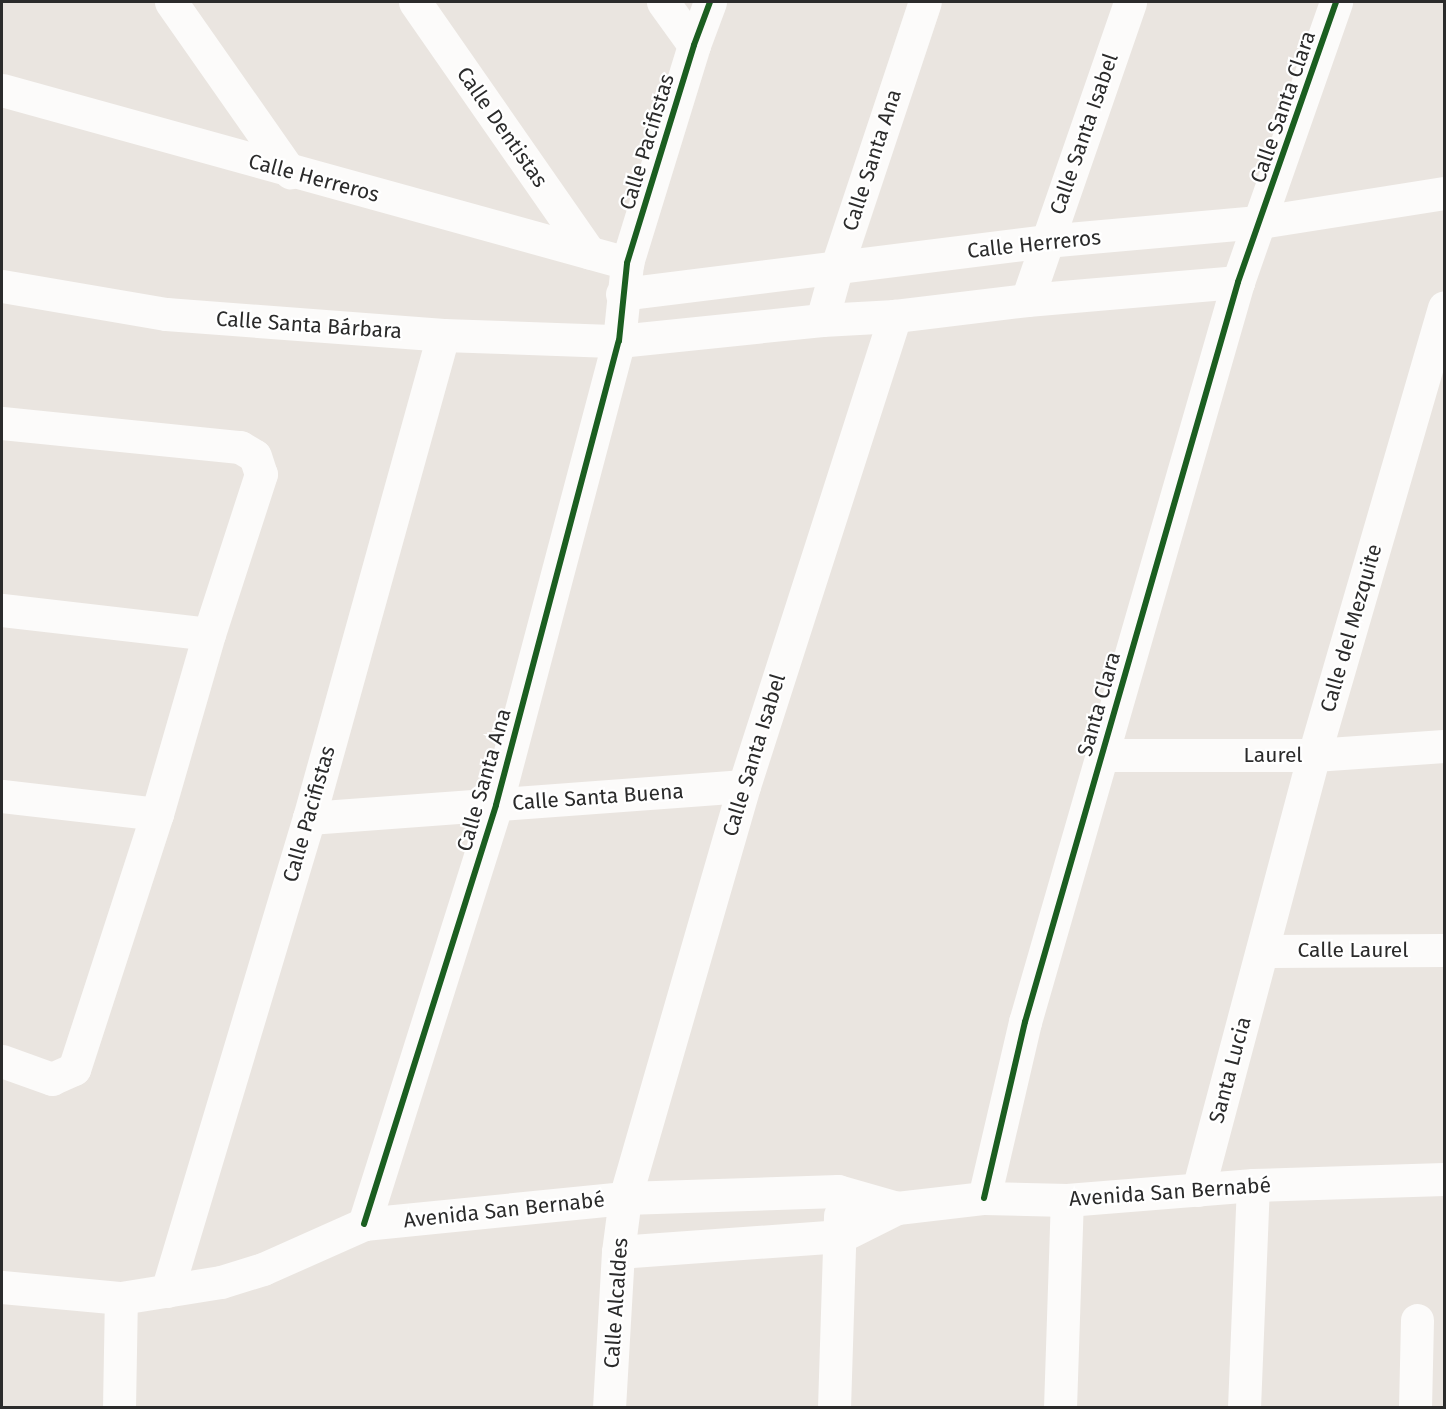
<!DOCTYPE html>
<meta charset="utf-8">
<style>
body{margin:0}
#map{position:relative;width:1446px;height:1409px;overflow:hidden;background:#eae5e0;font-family:"Fira Sans",sans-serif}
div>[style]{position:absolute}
.minor>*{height:33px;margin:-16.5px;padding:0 16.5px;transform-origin:16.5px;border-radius:16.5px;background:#fcfbfa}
.cycleway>*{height:6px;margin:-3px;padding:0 3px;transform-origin:3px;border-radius:3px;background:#1b5e20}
span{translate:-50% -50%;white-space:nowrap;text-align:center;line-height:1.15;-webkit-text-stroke:4.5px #fff;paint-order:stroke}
.street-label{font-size:21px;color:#2b2b2b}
.frame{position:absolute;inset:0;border:3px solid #2b2b2b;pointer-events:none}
</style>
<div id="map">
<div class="minor">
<i style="left:171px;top:2px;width:208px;rotate:55deg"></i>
<i style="left:415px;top:2px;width:305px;rotate:55.2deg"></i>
<i style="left:663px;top:2px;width:53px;rotate:54.2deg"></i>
<i style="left:2px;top:90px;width:649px;rotate:15.47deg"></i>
<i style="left:2px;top:286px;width:166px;rotate:9.7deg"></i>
<i style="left:166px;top:314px;width:278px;rotate:4.3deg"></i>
<i style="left:443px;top:335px;width:176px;rotate:2deg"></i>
<i style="left:619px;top:341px;width:204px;rotate:-5.9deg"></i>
<i style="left:822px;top:320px;width:73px;rotate:-3.1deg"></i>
<i style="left:895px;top:316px;width:133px;rotate:-6.9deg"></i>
<i style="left:1027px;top:300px;width:212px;rotate:-4.9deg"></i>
<i style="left:622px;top:294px;width:427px;rotate:-7.1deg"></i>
<i style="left:1046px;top:241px;width:216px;rotate:-5.1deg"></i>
<i style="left:1261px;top:222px;width:185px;rotate:-9deg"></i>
<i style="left:1027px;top:300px;width:315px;rotate:-70.9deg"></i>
<i style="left:822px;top:320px;width:56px;rotate:-74.5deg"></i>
<i style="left:837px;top:266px;width:278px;rotate:-71.6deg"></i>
<i style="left:2px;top:423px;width:239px;rotate:5.8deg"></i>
<i style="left:240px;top:447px;width:17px;rotate:31deg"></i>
<i style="left:255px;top:456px;width:19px;rotate:72deg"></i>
<i style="left:261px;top:474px;width:168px;rotate:108deg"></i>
<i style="left:209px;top:634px;width:187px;rotate:106.1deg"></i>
<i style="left:157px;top:814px;width:268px;rotate:108deg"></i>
<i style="left:74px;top:1069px;width:24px;rotate:156deg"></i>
<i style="left:52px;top:1079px;width:53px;rotate:-160.2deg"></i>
<i style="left:2px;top:610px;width:208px;rotate:6.6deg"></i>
<i style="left:1102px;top:755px;width:212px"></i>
<i style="left:1314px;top:755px;width:130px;rotate:-4deg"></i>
<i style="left:2px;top:796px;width:156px;rotate:6.6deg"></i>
<i style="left:309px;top:818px;width:436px;rotate:-4.2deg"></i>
<i style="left:1262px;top:951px;width:182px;rotate:-0.3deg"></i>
<i style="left:1198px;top:1190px;width:450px;rotate:-75.1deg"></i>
<i style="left:1314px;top:755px;width:466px;rotate:-73.8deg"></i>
<i style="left:984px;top:1198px;width:181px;rotate:-76.9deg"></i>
<i style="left:1025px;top:1022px;width:770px;rotate:-73.94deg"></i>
<i style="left:1238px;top:282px;width:297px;rotate:-70.7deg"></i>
<i style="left:364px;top:1224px;width:439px;rotate:-72.5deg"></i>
<i style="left:496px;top:805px;width:480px;rotate:-75.2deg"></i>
<i style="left:619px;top:341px;width:78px;rotate:-84.1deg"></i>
<i style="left:627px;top:263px;width:228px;rotate:-72.9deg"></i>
<i style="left:694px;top:45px;width:46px;rotate:-69.6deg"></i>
<i style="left:618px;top:1252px;width:224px;rotate:-4.1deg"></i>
<i style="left:841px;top:1236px;width:63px;rotate:-26.6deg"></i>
<i style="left:897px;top:1208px;width:88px;rotate:-6.6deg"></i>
<i style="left:984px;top:1198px;width:83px;rotate:1.4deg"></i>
<i style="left:1067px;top:1200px;width:187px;rotate:-4.6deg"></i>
<i style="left:1253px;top:1185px;width:191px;rotate:-1.8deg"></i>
<i style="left:2px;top:1287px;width:120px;rotate:5.3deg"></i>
<i style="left:121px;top:1298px;width:101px;rotate:-9.1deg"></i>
<i style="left:221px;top:1282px;width:44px;rotate:-17.2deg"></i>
<i style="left:263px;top:1269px;width:111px;rotate:-24deg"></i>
<i style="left:364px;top:1224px;width:262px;rotate:-5.7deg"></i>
<i style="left:625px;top:1198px;width:213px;rotate:-1.9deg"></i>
<i style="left:838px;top:1191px;width:61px;rotate:16.1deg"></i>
<i style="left:167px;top:1291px;width:494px;rotate:-73.3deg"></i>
<i style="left:309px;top:818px;width:501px;rotate:-74.49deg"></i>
<i style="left:119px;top:1408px;width:110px;rotate:-89deg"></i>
<i style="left:609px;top:1408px;width:156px;rotate:-86.7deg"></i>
<i style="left:618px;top:1252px;width:54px;rotate:-82.6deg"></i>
<i style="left:625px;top:1198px;width:429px;rotate:-73.9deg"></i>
<i style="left:744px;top:786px;width:494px;rotate:-72.2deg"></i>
<i style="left:834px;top:1408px;width:193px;rotate:-88.2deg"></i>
<i style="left:1060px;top:1408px;width:208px;rotate:-88.1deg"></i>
<i style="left:1244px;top:1408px;width:223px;rotate:-87.7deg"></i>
<i style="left:1415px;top:1408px;width:88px;rotate:-88.7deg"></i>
</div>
<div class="cycleway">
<i style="left:984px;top:1198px;width:181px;rotate:-76.9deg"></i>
<i style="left:1025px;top:1022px;width:770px;rotate:-73.94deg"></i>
<i style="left:1238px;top:282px;width:297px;rotate:-70.7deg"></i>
<i style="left:364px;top:1224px;width:439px;rotate:-72.5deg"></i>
<i style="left:496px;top:805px;width:480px;rotate:-75.2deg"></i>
<i style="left:619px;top:341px;width:78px;rotate:-84.1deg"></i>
<i style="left:627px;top:263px;width:228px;rotate:-72.9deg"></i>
<i style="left:694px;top:45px;width:46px;rotate:-69.6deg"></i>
</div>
<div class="street-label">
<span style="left:1283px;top:107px;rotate:-71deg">Calle Santa Clara</span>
<span style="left:502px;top:127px;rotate:55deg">Calle Dentistas</span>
<span style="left:1084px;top:134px;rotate:-71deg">Calle Santa Isabel</span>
<span style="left:647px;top:142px;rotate:-73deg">Calle Pacifistas</span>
<span style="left:872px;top:160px;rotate:-72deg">Calle Santa Ana</span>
<span style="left:314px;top:178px;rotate:15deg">Calle Herreros</span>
<span style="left:1034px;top:244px;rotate:-6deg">Calle Herreros</span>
<span style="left:309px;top:325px;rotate:4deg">Calle Santa Bárbara</span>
<span style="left:1351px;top:628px;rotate:-74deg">Calle del Mezquite</span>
<span style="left:1099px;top:704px;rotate:-74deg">Santa Clara</span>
<span style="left:754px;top:755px;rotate:-73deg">Calle Santa Isabel</span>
<span style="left:1273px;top:755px">Laurel</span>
<span style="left:484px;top:780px;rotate:-74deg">Calle Santa Ana</span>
<span style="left:598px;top:797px;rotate:-4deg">Calle Santa Buena</span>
<span style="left:309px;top:814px;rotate:-74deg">Calle Pacifistas</span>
<span style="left:1353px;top:950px">Calle Laurel</span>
<span style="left:1230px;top:1070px;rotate:-75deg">Santa Lucia</span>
<span style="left:1170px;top:1192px;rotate:-4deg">Avenida San Bernabé</span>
<span style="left:504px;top:1210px;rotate:-6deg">Avenida San Bernabé</span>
<span style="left:616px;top:1303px;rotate:-86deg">Calle Alcaldes</span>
</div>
<div class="frame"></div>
</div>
